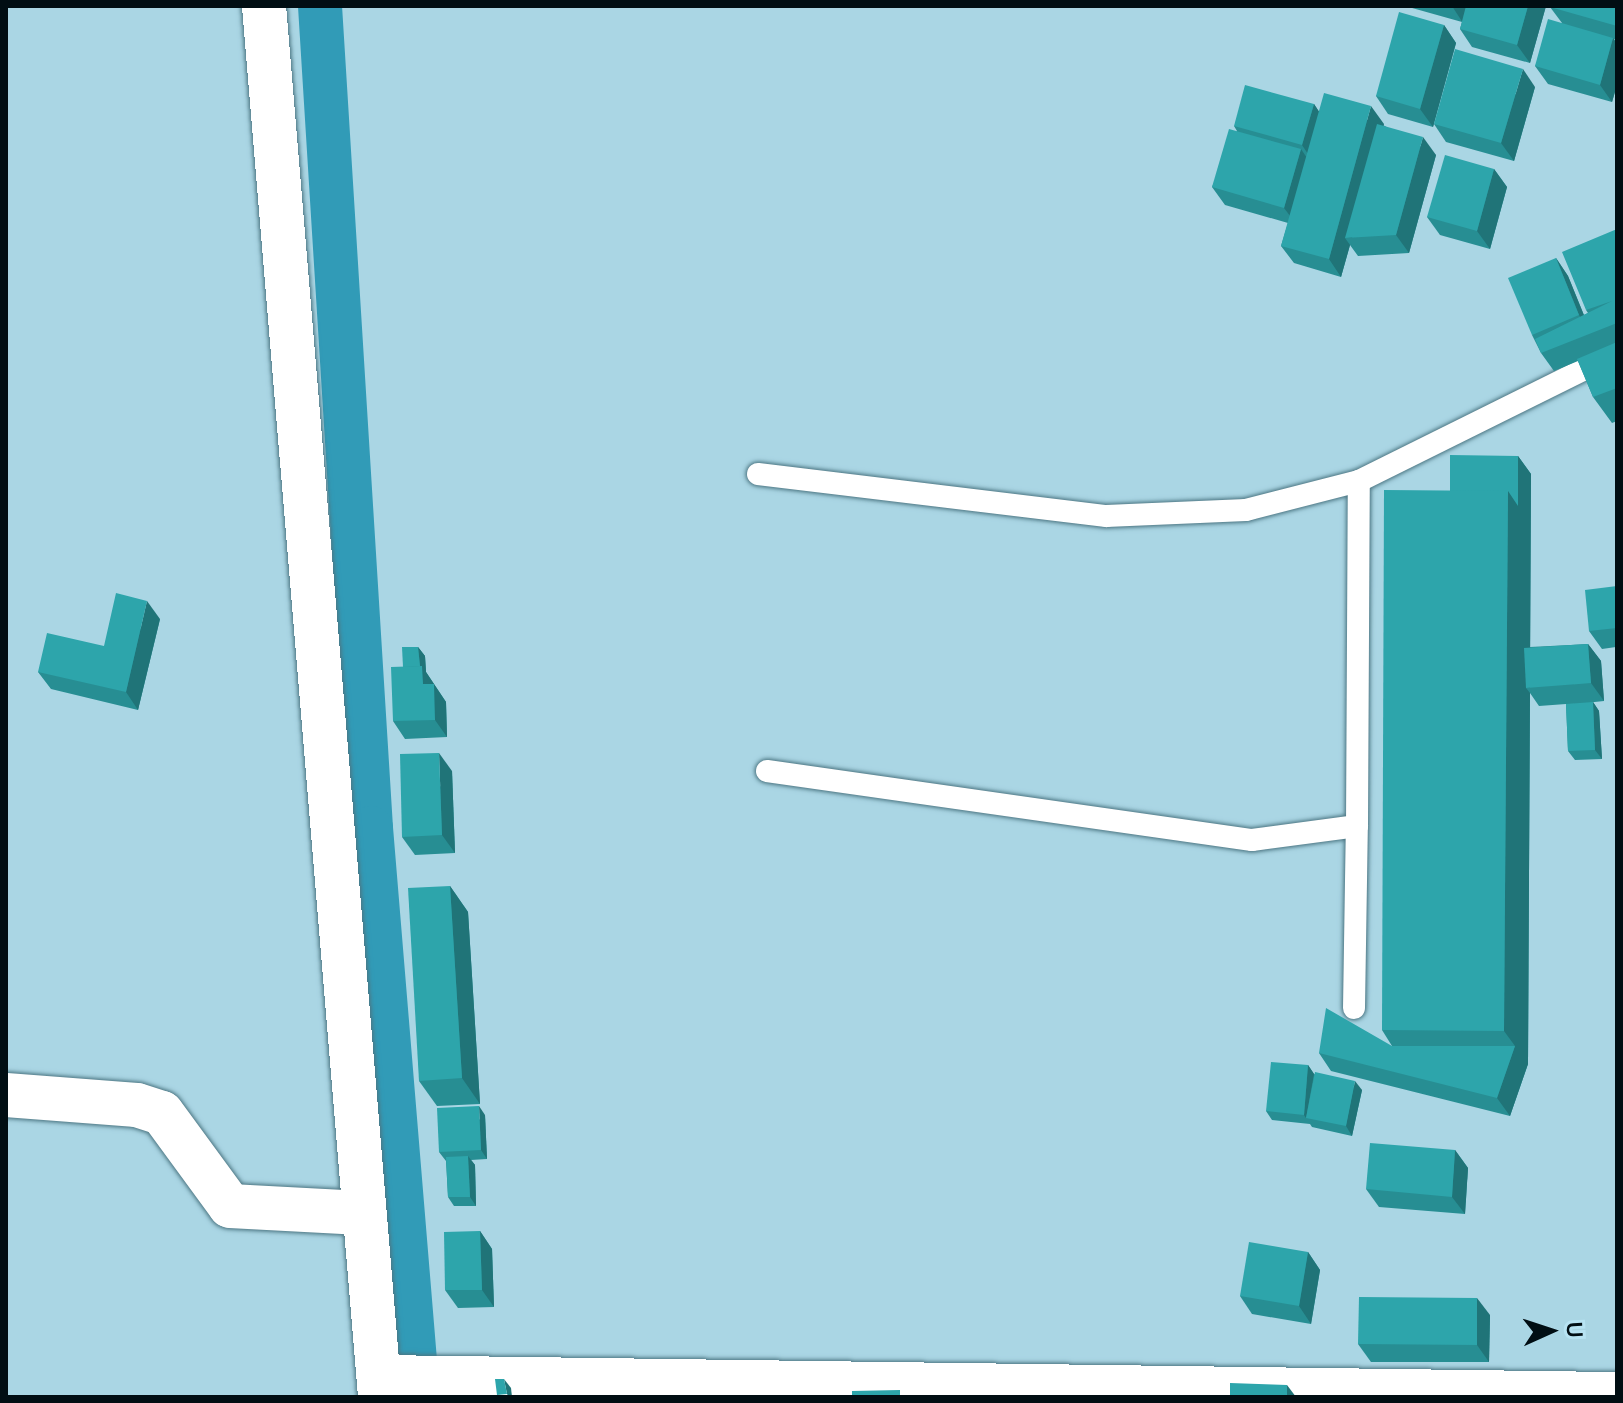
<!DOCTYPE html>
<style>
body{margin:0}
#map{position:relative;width:1623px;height:1403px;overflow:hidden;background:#aad6e4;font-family:Mulish,sans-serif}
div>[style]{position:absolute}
.canal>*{height:44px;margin:-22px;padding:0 22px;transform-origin:22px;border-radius:22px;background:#319bb7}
.roads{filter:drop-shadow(0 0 2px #4c7683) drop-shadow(0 0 2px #4c7683)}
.service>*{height:22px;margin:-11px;padding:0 11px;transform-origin:11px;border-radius:11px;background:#fff}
.minor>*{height:44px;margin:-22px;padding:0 22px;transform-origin:22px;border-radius:22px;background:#fff}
.wall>*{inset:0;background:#278e93}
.shaded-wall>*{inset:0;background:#207478}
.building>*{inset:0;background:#2da5ab}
span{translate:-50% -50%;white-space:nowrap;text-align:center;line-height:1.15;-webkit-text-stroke:8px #b7e3f2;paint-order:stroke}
.frame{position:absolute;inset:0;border:8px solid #010e13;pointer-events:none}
.north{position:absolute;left:1511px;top:1291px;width:80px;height:80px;-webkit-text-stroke:6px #b7e3f2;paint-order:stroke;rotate:87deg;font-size:22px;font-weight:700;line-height:32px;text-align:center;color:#010e13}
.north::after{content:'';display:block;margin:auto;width:28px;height:36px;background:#010e13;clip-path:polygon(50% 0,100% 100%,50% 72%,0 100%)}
</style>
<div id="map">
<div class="canal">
<i style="left:320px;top:6px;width:824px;rotate:86.45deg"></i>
<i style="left:371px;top:828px;width:571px;rotate:85.28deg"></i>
</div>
<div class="roads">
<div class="service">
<i style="left:758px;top:474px;width:351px;rotate:6.9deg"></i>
<i style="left:1106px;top:516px;width:140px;rotate:-2.5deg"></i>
<i style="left:1246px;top:510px;width:117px;rotate:-14.4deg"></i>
<i style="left:1359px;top:481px;width:288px;rotate:-26.4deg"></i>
<i style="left:767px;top:771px;width:490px;rotate:8.1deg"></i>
<i style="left:1252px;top:840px;width:106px;rotate:-7.6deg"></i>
<i style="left:1357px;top:826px;width:345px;rotate:-89.7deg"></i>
<i style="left:1354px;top:1008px;width:182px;rotate:-89.1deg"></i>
</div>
<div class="minor">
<i style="left:264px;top:6px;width:1396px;rotate:85.23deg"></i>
<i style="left:6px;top:1095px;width:131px;rotate:4.4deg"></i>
<i style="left:137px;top:1105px;width:26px;rotate:18deg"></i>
<i style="left:162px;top:1113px;width:115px;rotate:53.8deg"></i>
<i style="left:230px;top:1206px;width:132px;rotate:3deg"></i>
<i style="left:379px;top:1377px;width:1238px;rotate:0.79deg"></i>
</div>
</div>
<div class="wall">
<i style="clip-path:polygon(1405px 6px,1546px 6px,1530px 63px,1472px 47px,1460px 29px,1462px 22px)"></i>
<i style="clip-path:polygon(1617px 6px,1617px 40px,1614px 39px,1617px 44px,1617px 85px,1612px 102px,1548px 84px,1535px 66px,1562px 23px,1550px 7px)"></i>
<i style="clip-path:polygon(1444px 25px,1456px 43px,1433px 127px,1388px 114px,1376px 96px)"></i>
<i style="clip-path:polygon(1535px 87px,1514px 161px,1446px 142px,1434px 124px)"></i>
<i style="clip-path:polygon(1314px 104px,1319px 112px,1384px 124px,1383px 125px,1436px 155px,1409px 253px,1358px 256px,1350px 245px,1341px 277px,1294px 263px,1281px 246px,1288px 223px,1225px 205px,1212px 187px,1237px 131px,1234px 126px)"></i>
<i style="clip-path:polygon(1494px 169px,1507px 187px,1490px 249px,1440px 235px,1427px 217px)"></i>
<i style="clip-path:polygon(1617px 229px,1617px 421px,1612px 423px,1593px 397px,1578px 361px,1554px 371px,1541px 353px,1532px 335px,1556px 258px,1568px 276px,1584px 315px,1588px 313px,1586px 310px)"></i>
<i style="clip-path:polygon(1518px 456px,1531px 474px,1530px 647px,1588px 644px,1601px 661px,1604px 701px,1585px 703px,1593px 702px,1599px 711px,1602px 759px,1575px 760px,1568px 751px,1566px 704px,1539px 706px,1530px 693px,1528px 1064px,1510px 1116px,1331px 1071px,1319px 1053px,1392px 1046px,1382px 1030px,1450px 491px)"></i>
<i style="clip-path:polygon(1617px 586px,1617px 654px,1616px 647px,1602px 649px,1589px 631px)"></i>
<i style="clip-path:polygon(160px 619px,138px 710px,51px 689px,38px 672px,104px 646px)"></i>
<i style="clip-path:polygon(418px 647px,425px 656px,426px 672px,446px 702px,447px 737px,405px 739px,393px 721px,403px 667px)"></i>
<i style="clip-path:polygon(452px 771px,455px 853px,415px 855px,402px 837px)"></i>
<i style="clip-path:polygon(450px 886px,468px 912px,480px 1104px,437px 1106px,419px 1081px)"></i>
<i style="clip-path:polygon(1308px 1065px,1314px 1074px,1362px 1090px,1352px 1136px,1312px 1127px,1310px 1124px,1272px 1120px,1266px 1111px)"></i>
<i style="clip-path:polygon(485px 1115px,487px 1159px,471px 1160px,475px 1165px,476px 1206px,454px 1206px,448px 1197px,446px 1161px,439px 1152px)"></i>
<i style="clip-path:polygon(1455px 1150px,1468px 1168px,1465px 1214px,1379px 1207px,1366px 1189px)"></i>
<i style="clip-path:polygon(480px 1231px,492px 1249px,494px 1307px,458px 1308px,445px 1290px)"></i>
<i style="clip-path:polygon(1308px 1252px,1320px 1270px,1311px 1324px,1252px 1314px,1240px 1296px)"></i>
<i style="clip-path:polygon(1490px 1315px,1489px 1362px,1371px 1362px,1358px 1344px)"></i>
</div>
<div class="shaded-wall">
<i style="clip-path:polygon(1452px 6px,1468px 6px,1463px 23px)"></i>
<i style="clip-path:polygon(1528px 6px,1546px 6px,1530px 63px,1517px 45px)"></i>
<i style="clip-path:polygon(1444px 25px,1456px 43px,1433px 127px,1420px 109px)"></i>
<i style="clip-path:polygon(1613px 38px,1617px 44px,1617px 85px,1612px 102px,1600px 85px)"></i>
<i style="clip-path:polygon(1523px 69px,1535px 87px,1514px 161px,1501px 143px)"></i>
<i style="clip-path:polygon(1314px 104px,1326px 122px,1314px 163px,1302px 145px)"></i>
<i style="clip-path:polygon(1371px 106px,1384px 124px,1352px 238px,1345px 238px,1350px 245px,1341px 277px,1329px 259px)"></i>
<i style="clip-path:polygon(1423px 137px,1436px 155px,1409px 253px,1396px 235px)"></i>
<i style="clip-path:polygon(1301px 149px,1313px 167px,1297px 225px,1284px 208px)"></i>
<i style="clip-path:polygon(1494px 169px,1507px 187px,1490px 249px,1477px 231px)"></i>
<i style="clip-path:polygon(1556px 258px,1568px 276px,1591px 333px,1579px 315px)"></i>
<i style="clip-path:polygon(1518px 456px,1531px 474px,1530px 688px,1526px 688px,1530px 693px,1528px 1064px,1510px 1116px,1497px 1098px,1515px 1046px,1504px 1031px,1508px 491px)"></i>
<i style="clip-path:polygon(147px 601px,160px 619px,138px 710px,126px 692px)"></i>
<i style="clip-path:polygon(1588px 644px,1601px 661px,1604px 701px,1591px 683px)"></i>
<i style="clip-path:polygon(418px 647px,425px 656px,426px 672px,446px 702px,447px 737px,435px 720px,423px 684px,420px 666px)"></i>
<i style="clip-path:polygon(1593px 702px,1599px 711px,1602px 759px,1595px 750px)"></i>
<i style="clip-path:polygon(439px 753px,452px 771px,455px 853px,442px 835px)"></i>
<i style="clip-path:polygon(450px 886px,468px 912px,480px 1104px,462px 1078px)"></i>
<i style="clip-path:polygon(1308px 1065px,1314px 1074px,1306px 1118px,1304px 1115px)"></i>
<i style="clip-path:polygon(1355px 1081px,1362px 1090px,1352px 1136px,1346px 1126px)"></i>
<i style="clip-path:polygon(479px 1106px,485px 1115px,487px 1159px,481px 1150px)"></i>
<i style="clip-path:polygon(1455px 1150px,1468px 1168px,1465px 1214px,1452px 1197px)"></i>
<i style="clip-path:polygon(468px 1156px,475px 1165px,476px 1206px,470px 1197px)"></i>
<i style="clip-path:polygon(480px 1231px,492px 1249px,494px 1307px,482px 1290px)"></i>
<i style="clip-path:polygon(1308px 1252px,1320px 1270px,1311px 1324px,1299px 1306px)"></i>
<i style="clip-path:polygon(1477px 1298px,1490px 1315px,1489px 1362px,1477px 1345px)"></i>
<i style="clip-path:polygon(504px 1379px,511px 1388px,512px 1397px,509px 1397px,507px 1394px)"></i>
<i style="clip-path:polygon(1287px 1385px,1296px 1397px,1287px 1397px)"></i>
</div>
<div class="building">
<i style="clip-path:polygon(1466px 6px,1528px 6px,1517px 45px,1460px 29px)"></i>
<i style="clip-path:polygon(1550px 6px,1617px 6px,1617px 26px,1550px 7px)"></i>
<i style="clip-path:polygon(1399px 12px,1444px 25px,1420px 109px,1376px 96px)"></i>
<i style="clip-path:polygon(1548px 19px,1613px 38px,1600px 85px,1535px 66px)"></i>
<i style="clip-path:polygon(1455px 49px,1523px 69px,1501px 143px,1434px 124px)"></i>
<i style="clip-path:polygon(1245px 85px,1314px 104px,1302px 145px,1234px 126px)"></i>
<i style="clip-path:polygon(1324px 93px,1371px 106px,1329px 259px,1281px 246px)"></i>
<i style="clip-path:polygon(1377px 124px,1423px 137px,1396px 235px,1345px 238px)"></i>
<i style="clip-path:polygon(1229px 129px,1301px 149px,1284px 208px,1212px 187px)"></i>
<i style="clip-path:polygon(1445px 155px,1494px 169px,1477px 231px,1427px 217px)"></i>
<i style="clip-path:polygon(1617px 229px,1617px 323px,1541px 353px,1535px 339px,1612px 301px,1586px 310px,1562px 252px)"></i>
<i style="clip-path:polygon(1556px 258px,1579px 315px,1532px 335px,1508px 278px)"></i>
<i style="clip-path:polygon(1617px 342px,1617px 388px,1593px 397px,1577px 359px)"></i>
<i style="clip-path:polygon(1450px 455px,1518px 456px,1518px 506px,1508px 491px,1450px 491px)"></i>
<i style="clip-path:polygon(1384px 490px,1508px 491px,1504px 1031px,1382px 1030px)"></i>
<i style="clip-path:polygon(1617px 586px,1617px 628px,1589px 631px,1585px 590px)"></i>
<i style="clip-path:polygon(116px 593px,147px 601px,126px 692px,38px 672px,47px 633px,104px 646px)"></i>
<i style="clip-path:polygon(1588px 644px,1591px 683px,1526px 688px,1524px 648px)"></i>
<i style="clip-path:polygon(402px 647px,418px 647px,420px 666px,403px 667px)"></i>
<i style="clip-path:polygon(422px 666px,423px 684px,434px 684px,435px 720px,393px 721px,391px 667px)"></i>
<i style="clip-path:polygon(1593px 702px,1595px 750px,1568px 751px,1566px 704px)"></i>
<i style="clip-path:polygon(439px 753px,442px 835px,402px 837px,400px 754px)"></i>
<i style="clip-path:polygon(450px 886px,462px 1078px,419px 1081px,408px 888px)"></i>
<i style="clip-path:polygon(1326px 1008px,1392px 1046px,1515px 1046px,1497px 1098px,1319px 1053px)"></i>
<i style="clip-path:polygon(1271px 1062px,1308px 1065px,1304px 1115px,1266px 1111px)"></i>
<i style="clip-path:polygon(1315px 1072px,1355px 1081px,1346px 1126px,1306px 1118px)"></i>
<i style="clip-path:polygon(479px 1106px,481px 1150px,439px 1152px,437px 1108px)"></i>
<i style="clip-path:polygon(1370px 1143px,1455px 1150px,1452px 1197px,1366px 1189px)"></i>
<i style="clip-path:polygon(468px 1156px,470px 1197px,448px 1197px,446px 1157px)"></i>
<i style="clip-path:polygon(480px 1231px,482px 1290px,445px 1290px,444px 1232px)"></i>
<i style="clip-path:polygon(1249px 1242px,1308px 1252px,1299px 1306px,1240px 1296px)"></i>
<i style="clip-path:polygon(1359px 1297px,1477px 1298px,1477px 1345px,1358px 1344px)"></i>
<i style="clip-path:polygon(495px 1379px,504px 1379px,507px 1394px,497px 1395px)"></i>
<i style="clip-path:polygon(1230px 1383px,1287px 1385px,1287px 1397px,1230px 1397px)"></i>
<i style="clip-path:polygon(900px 1390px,900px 1397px,852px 1397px,852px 1391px)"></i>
</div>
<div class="frame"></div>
<div class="north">U</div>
</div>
